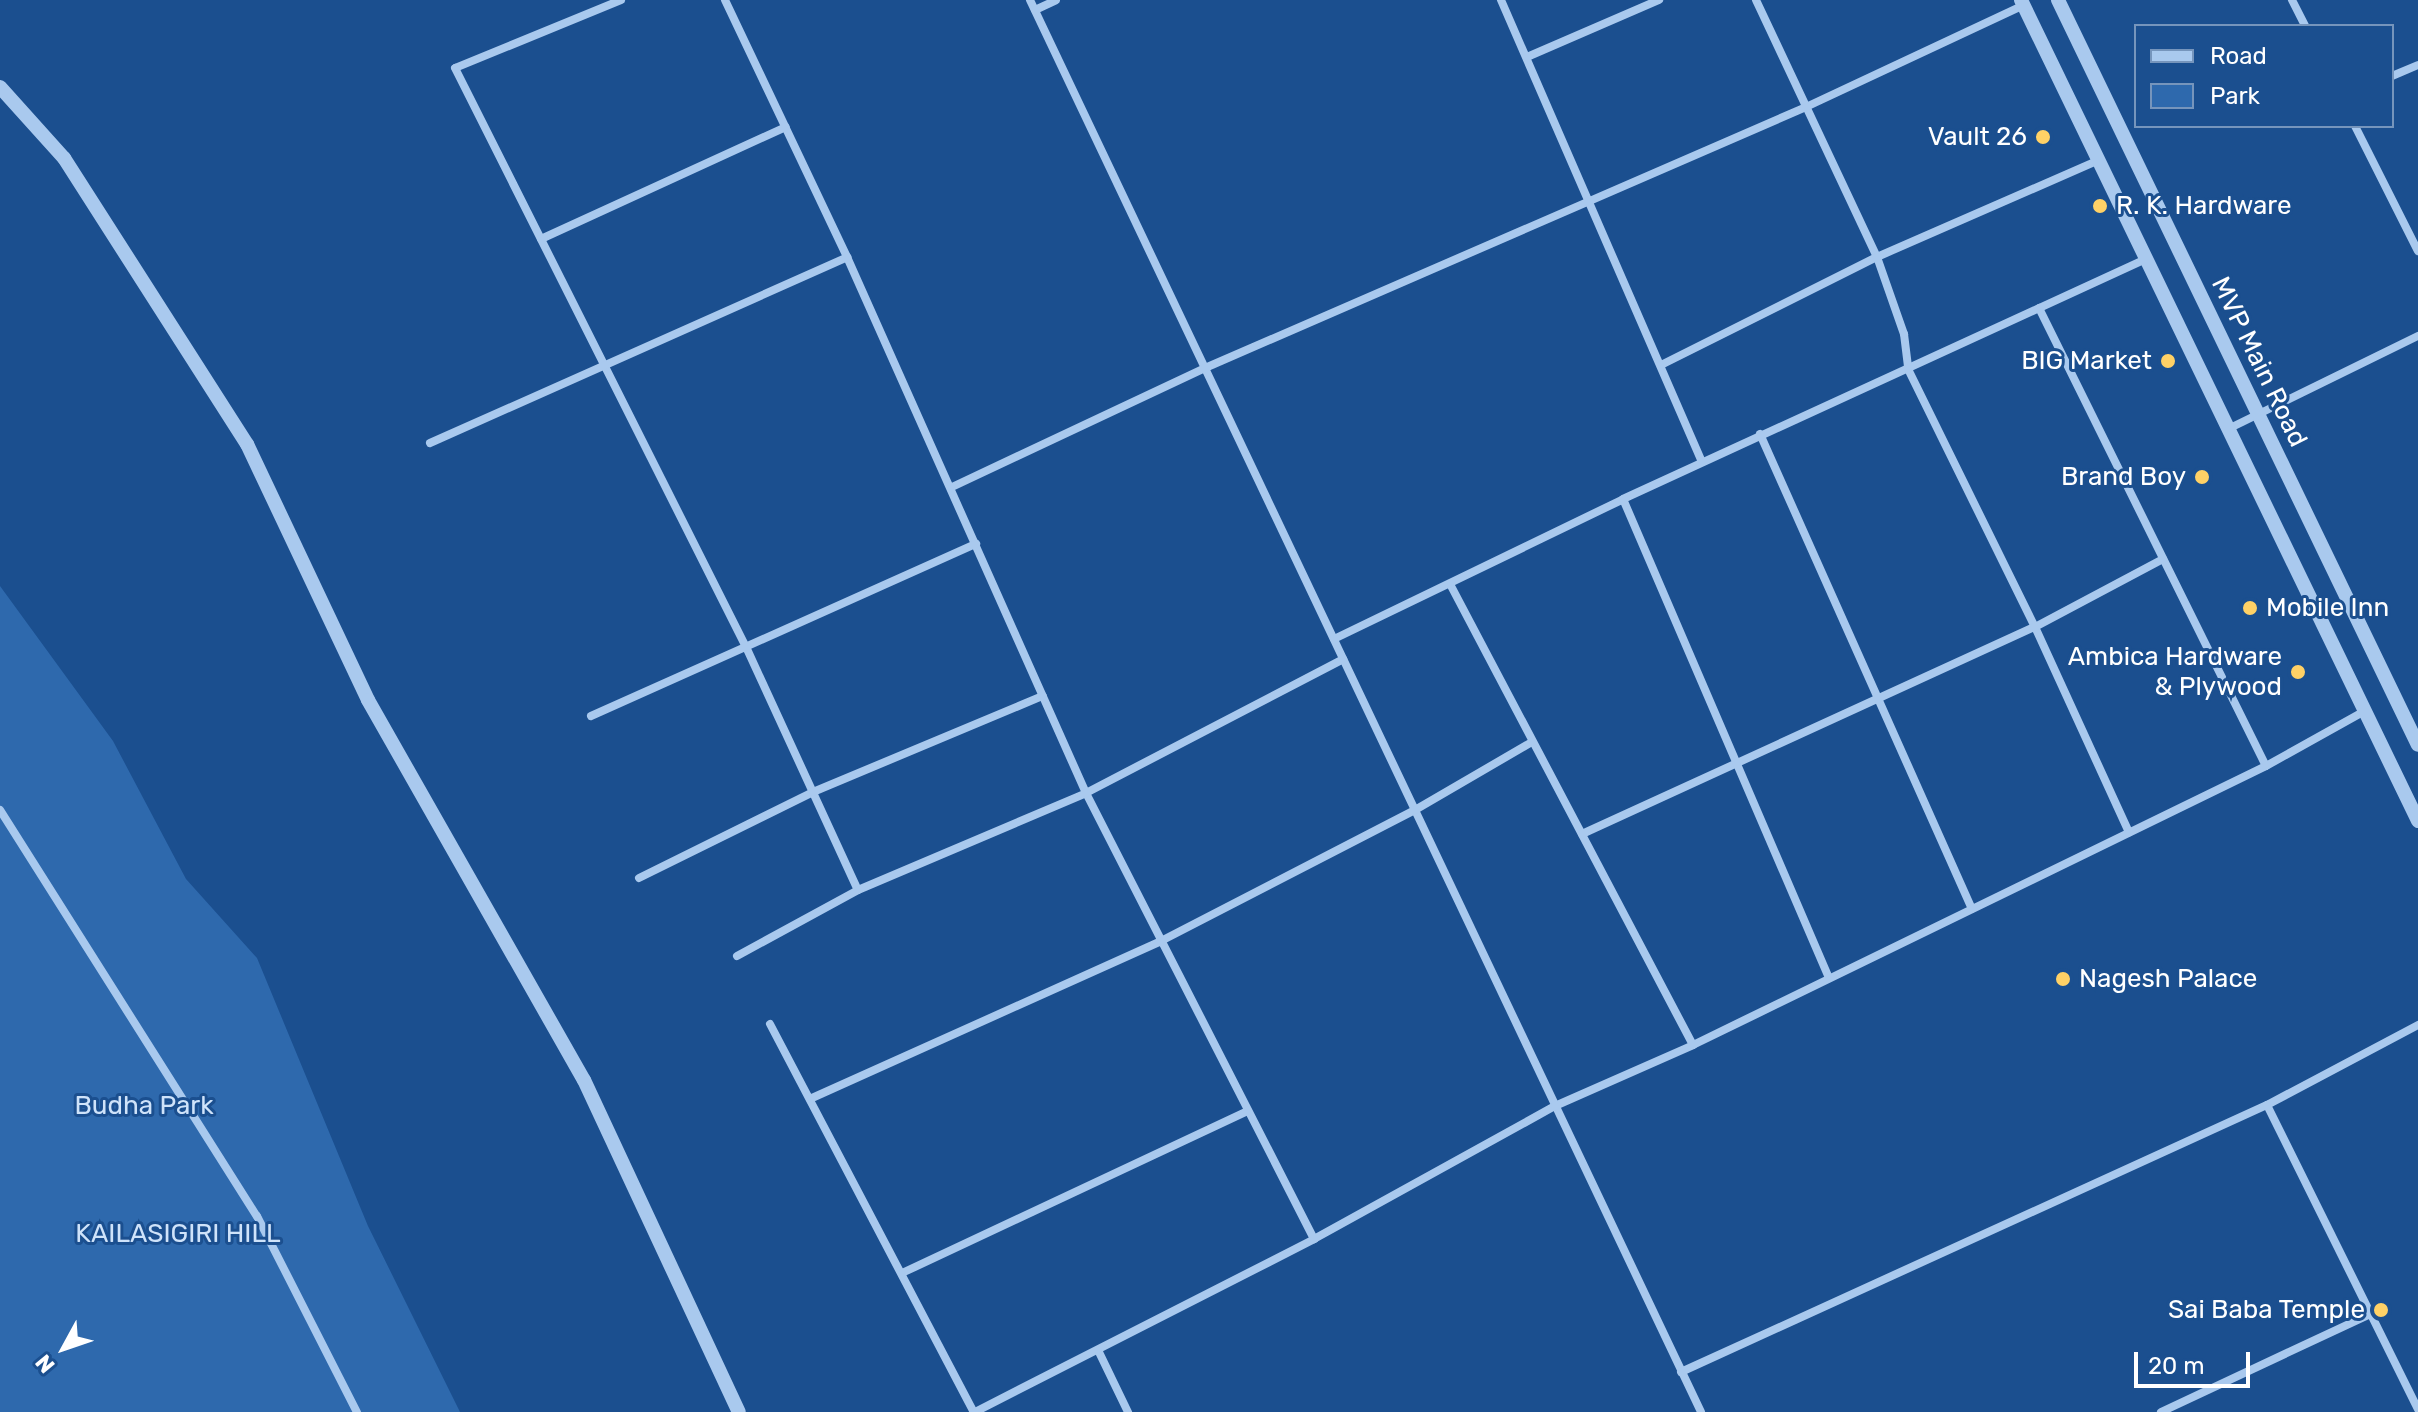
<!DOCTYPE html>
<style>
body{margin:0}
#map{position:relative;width:2418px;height:1412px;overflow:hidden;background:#1b4f8f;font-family:Rubik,sans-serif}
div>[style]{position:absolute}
.green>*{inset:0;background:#2e69ad}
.minor>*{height:8px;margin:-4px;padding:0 4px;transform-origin:4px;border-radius:4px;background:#a9c9ee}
.tertiary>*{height:14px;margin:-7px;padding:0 7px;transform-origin:7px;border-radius:7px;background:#a9c9ee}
.dots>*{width:22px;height:22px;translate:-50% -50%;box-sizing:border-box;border:4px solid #1b4f8f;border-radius:50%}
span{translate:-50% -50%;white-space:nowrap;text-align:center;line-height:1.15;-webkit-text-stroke:6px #1b4f8f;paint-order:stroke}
.poi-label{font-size:26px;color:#fff}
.right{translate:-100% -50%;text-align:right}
.left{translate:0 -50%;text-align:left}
.street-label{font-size:26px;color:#fff}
.park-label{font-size:26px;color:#cfe3fa}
.legend{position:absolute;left:2134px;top:24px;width:260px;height:104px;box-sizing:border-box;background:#1b4f8f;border:2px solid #7695bc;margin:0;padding:10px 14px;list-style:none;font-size:24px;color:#fff}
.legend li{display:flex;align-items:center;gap:16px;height:40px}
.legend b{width:40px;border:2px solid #7695bc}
.north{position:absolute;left:24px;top:1308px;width:80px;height:80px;-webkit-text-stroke:6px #1b4f8f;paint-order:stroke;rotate:230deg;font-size:22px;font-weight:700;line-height:32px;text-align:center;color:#fff}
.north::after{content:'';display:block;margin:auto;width:28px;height:36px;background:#fff;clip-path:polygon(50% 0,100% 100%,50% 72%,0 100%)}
.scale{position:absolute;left:2134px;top:1352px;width:116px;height:36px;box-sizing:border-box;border:4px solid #fff;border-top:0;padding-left:10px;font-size:24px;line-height:28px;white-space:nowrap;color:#fff;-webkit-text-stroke:6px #1b4f8f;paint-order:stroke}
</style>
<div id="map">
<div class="green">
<i style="clip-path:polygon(0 586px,113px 741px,186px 879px,257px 958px,368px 1226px,460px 1412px,0 1412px)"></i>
</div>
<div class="minor">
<i style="left:621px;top:0;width:179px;rotate:157.7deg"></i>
<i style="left:455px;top:68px;width:650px;rotate:63.32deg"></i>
<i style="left:747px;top:649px;width:265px;rotate:65.3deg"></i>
<i style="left:725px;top:0;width:284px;rotate:64.6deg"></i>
<i style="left:847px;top:257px;width:587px;rotate:65.97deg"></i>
<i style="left:1086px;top:793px;width:501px;rotate:62.92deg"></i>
<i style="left:1030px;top:0;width:1563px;rotate:64.58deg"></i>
<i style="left:1501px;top:0;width:504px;rotate:66.49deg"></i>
<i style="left:1756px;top:0;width:284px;rotate:64.8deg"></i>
<i style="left:1877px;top:257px;width:82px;rotate:70.7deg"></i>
<i style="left:1904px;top:334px;width:35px;rotate:83deg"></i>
<i style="left:1908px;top:369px;width:288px;rotate:63.8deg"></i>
<i style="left:2035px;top:627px;width:226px;rotate:65.4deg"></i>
<i style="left:2292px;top:0;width:29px;rotate:63deg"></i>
<i style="left:1035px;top:10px;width:23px;rotate:-25deg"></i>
<i style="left:1527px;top:57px;width:144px;rotate:-23.4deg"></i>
<i style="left:2392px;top:76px;width:28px;rotate:-23deg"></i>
<i style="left:2355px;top:126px;width:140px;rotate:63.3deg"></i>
<i style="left:541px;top:239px;width:269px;rotate:-24.6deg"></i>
<i style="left:2039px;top:308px;width:511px;rotate:63.64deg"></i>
<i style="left:1661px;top:365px;width:241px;rotate:-26.6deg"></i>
<i style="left:1877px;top:257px;width:242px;rotate:-23.6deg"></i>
<i style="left:2228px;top:429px;width:212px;rotate:-26.1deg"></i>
<i style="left:1760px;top:434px;width:520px;rotate:65.95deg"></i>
<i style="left:430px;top:443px;width:457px;rotate:-24deg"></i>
<i style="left:952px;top:487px;width:280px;rotate:-25.2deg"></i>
<i style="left:1205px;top:368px;width:655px;rotate:-23.47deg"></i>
<i style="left:1806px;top:107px;width:241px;rotate:-25.1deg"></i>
<i style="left:1450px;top:584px;width:521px;rotate:62.21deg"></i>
<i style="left:1334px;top:639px;width:321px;rotate:-25.8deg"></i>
<i style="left:591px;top:716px;width:422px;rotate:-24.1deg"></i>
<i style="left:0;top:810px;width:481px;rotate:57.7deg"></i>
<i style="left:257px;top:1216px;width:220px;rotate:63deg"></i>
<i style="left:1582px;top:834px;width:498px;rotate:-24.6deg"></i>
<i style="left:2035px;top:627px;width:145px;rotate:-28deg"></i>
<i style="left:639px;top:878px;width:194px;rotate:-26.3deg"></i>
<i style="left:813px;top:792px;width:249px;rotate:-22.7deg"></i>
<i style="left:737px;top:956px;width:138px;rotate:-28.6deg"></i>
<i style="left:858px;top:890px;width:248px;rotate:-23deg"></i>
<i style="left:1086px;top:793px;width:290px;rotate:-27.5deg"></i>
<i style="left:1829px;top:978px;width:521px;rotate:-113.27deg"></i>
<i style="left:1623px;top:499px;width:575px;rotate:-24.65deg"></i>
<i style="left:770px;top:1024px;width:438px;rotate:62.3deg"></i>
<i style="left:812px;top:1098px;width:383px;rotate:-24.2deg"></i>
<i style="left:1161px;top:941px;width:286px;rotate:-27.3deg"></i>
<i style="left:1415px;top:810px;width:135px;rotate:-30.2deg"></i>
<i style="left:2267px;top:1105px;width:339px;rotate:63.6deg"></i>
<i style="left:902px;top:1273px;width:382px;rotate:-25.1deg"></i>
<i style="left:1098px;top:1350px;width:69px;rotate:64.2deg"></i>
<i style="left:1681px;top:1372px;width:644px;rotate:-24.5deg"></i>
<i style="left:2267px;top:1105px;width:171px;rotate:-27.9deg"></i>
<i style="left:975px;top:1412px;width:381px;rotate:-27deg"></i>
<i style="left:1314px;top:1239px;width:275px;rotate:-28.9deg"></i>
<i style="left:1555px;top:1106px;width:151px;rotate:-23.8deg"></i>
<i style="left:1693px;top:1045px;width:637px;rotate:-25.96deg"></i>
<i style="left:2266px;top:766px;width:113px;rotate:-29.1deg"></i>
<i style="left:2161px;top:1412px;width:231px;rotate:-25.1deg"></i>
</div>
<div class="tertiary">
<i style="left:2021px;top:0;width:912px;rotate:64.19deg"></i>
<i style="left:2058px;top:0;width:827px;rotate:64.21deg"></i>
<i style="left:0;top:87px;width:96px;rotate:48deg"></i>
<i style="left:64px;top:158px;width:340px;rotate:57.4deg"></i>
<i style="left:247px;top:444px;width:283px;rotate:64.7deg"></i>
<i style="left:368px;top:700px;width:437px;rotate:60.4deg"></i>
<i style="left:584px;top:1080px;width:366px;rotate:65deg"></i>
</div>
<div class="dots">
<i style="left:2043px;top:137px;background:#ffd166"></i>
<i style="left:2100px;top:206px;background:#ffd166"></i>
<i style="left:2168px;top:361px;background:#ffd166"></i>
<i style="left:2202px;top:477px;background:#ffd166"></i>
<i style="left:2250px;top:608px;background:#ffd166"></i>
<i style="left:2298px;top:672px;background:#ffd166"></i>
<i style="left:2063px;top:979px;background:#ffd166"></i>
<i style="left:2381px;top:1310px;background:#ffd166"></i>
</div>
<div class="poi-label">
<span class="right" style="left:2027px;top:137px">Vault 26</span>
<span class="left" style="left:2116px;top:206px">R. K. Hardware</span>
<span class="right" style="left:2152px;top:361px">BIG Market</span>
<span class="right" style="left:2186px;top:477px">Brand Boy</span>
<span class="left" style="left:2266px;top:608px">Mobile Inn</span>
<span class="right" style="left:2282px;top:672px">Ambica Hardware<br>&amp; Plywood</span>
<span class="left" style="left:2079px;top:979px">Nagesh Palace</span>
<span class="right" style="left:2365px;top:1310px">Sai Baba Temple</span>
</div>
<div class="street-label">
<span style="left:2259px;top:362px;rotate:64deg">MVP Main Road</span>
</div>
<div class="park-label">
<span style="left:144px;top:1106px">Budha Park</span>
<span style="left:178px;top:1234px">KAILASIGIRI HILL</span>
</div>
<ul class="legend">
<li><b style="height:10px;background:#a9c9ee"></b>Road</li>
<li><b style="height:22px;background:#2e69ad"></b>Park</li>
</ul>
<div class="north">N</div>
<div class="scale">20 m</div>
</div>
